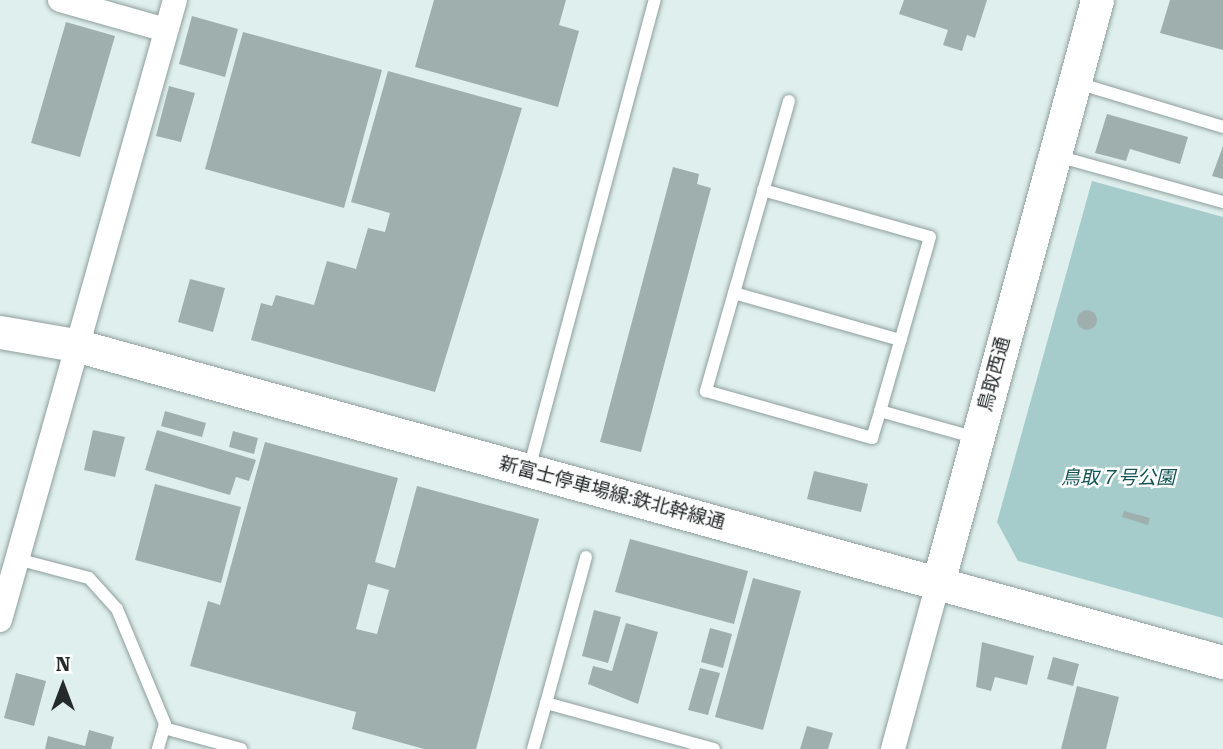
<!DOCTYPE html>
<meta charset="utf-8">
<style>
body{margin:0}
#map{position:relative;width:1223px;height:749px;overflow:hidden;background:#deefee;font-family:"Roboto Serif","Noto Sans JP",serif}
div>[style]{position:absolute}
.green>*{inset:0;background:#a5ccca}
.building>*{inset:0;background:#9fafae}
.round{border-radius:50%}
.roads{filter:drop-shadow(0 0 2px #8e9e9d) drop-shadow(0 0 2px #8e9e9d)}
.lane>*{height:12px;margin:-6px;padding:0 6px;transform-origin:6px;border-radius:6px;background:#fff}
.street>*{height:24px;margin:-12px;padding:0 12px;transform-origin:12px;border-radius:12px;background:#fff}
.secondary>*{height:33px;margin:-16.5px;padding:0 16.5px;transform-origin:16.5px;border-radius:16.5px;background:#fff}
span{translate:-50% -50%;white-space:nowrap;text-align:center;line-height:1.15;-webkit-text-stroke:5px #fff;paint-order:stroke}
.street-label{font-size:19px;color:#252b2b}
.park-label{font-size:19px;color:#105553;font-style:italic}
.north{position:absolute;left:28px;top:651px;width:70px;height:70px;-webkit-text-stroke:5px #fff;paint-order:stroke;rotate:0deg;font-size:19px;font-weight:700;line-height:28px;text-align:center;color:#252b2b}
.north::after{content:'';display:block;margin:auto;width:24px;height:32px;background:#252b2b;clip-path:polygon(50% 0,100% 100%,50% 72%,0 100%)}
</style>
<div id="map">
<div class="green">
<i style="clip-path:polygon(1092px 181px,1223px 217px,1223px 618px,1018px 561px,997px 522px)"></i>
</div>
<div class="building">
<i style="clip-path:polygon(434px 0,566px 0,559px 25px,579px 31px,558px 107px,415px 67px)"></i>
<i style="clip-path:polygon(904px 0,987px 0,975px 38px,967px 35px,962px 51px,943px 45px,948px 30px,899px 14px)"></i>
<i style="clip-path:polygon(1170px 0,1223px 0,1223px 50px,1160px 33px)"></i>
<i style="clip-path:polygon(192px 16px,238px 29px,225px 77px,179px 64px)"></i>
<i style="clip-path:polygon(66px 22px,115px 36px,80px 157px,31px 143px)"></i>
<i style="clip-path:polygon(243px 32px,382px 70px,344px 208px,205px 169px)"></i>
<i style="clip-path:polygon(388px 71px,522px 108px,435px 392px,251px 340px,261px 303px,272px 306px,276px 295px,314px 305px,327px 261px,356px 269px,368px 228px,385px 232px,390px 213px,351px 202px)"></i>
<i style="clip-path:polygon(169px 86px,195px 93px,181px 142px,156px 136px)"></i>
<i style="clip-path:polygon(1107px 114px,1188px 137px,1180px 164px,1130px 149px,1126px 161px,1095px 153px)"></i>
<i style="clip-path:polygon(1223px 146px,1223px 179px,1212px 176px)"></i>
<i style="clip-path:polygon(673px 167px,699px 174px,697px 184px,711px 188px,641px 452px,600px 442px)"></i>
<i style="clip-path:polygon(190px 279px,225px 288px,213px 332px,178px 322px)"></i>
<i class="round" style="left:1077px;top:310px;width:20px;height:20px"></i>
<i style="clip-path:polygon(165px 411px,206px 423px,202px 437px,161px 426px)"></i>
<i style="clip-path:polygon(93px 430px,125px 437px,115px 477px,84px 470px)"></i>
<i style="clip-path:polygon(157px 430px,256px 460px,249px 481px,236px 477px,230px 495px,145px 470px)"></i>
<i style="clip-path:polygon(233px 431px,258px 438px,254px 454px,229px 447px)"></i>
<i style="clip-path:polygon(evenodd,265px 442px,398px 478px,375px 562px,395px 568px,417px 486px,539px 519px,476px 749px,424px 749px,352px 729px,356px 712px,190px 666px,208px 601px,220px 605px,265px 442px,368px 584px,389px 590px,377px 634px,356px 629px,368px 584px)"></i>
<i style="clip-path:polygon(814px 471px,868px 484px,861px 512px,807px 499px)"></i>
<i style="clip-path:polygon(155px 484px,241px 507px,221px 583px,135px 560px)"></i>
<i style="clip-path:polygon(1124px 511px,1150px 518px,1148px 525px,1122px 517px)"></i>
<i style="clip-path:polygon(630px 539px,748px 571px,734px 624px,615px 592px)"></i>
<i style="clip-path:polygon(753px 578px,801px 591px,763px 730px,715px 717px)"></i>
<i style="clip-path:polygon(594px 610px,621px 617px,608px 663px,582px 656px)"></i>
<i style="clip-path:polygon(626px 623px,658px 632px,638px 704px,588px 684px,593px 666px,612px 671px)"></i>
<i style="clip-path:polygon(710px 628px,732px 634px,723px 668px,701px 662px)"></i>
<i style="clip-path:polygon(982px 642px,1034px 656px,1027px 685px,995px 677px,991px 691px,976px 687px)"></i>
<i style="clip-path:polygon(1053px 657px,1079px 664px,1073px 686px,1047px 679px)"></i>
<i style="clip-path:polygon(700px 668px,720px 673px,708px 715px,688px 710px)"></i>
<i style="clip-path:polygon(16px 673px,46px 681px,34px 726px,4px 718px)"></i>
<i style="clip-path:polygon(1077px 686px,1119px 697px,1106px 749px,1061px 749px)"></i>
<i style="clip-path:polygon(807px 726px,833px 733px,828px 749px,800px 749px)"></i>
<i style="clip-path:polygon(89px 730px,114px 737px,111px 749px,45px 749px,48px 736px,85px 746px)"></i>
</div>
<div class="roads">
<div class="lane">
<i style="left:1074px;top:82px;width:156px;rotate:16.8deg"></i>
<i style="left:789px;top:101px;width:302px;rotate:106deg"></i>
<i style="left:706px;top:391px;width:173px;rotate:15.8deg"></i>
<i style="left:872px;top:438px;width:28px;rotate:-73deg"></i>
<i style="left:1057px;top:156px;width:172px;rotate:15.5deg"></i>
<i style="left:763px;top:190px;width:173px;rotate:15.7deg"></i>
<i style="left:930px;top:237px;width:181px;rotate:106deg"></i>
<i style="left:880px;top:411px;width:101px;rotate:15.6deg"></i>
<i style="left:734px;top:293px;width:173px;rotate:15.8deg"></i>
<i style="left:529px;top:469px;width:486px;rotate:-75deg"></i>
<i style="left:586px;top:557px;width:151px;rotate:105.3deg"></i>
<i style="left:546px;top:703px;width:174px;rotate:15.3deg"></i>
<i style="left:17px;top:559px;width:74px;rotate:14.8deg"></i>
<i style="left:89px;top:578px;width:42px;rotate:47.9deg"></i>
<i style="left:117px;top:609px;width:125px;rotate:67.3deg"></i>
<i style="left:165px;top:724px;width:26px;rotate:106deg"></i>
<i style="left:164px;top:728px;width:80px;rotate:15.3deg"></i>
<i style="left:533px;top:749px;width:48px;rotate:-74.2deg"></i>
</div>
<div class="street">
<i style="left:60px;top:0;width:110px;rotate:15.8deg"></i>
<i style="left:0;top:620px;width:644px;rotate:-74.24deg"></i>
<i style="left:893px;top:749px;width:172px;rotate:-74.8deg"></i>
</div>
<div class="secondary">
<i style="left:0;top:332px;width:76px;rotate:9.8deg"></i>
<i style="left:75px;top:345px;width:1191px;rotate:15.44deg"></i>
<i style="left:938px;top:583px;width:604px;rotate:-74.74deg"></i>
</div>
</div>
<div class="street-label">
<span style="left:994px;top:374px;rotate:-75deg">鳥取西通</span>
<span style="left:612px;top:493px;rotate:15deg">新富士停車場線:鉄北幹線通</span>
</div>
<div class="park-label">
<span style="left:1118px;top:478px">鳥取７号公園</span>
</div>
<div class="north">N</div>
</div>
